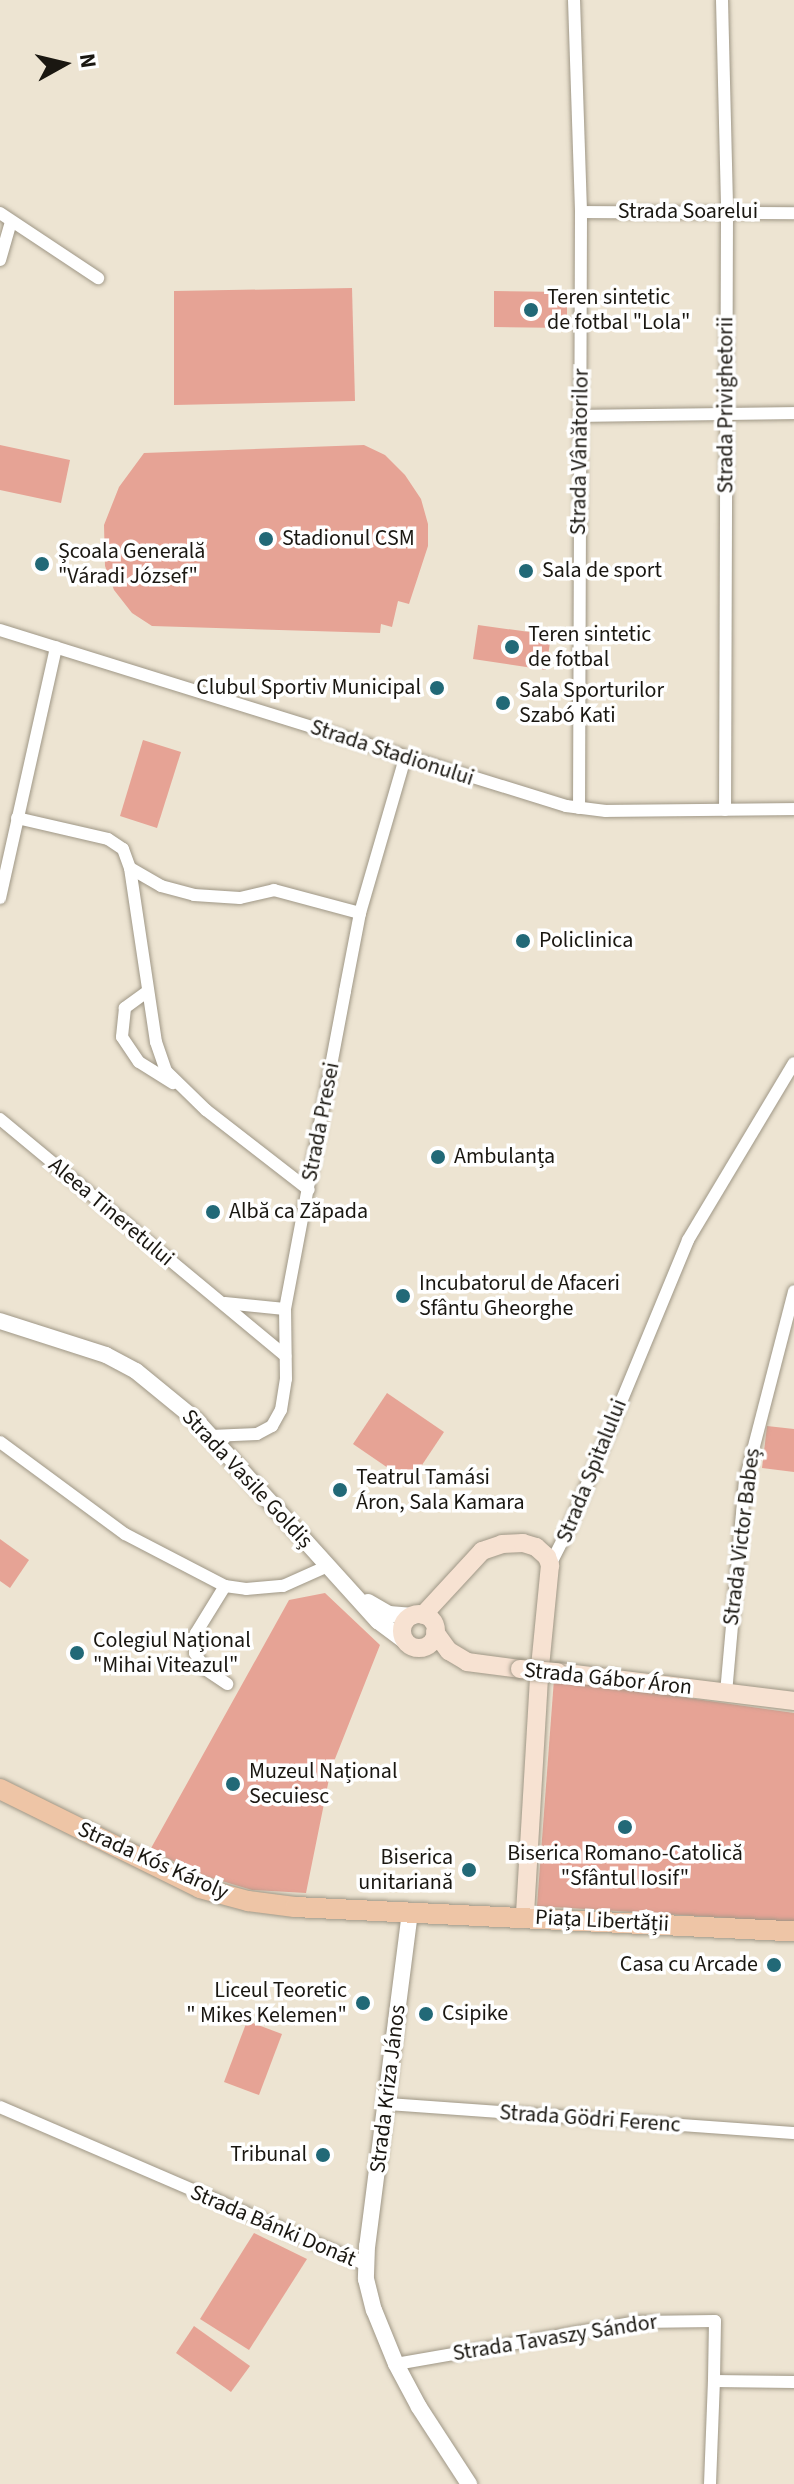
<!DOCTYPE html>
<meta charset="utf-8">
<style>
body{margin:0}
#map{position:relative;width:794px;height:2484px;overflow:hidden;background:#ede4d2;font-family:"Source Sans 3",sans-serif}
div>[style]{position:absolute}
.green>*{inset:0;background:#e6a395}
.roads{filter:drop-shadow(0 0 2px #9f9786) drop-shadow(0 0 2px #9f9786)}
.minor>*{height:12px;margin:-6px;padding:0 6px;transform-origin:6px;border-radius:6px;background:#fff}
.tertiary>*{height:16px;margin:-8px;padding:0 8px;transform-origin:8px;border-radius:8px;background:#fff}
.secondary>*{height:18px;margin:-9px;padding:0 9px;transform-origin:9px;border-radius:9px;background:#f7e2d2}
.secondary>.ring{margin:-9px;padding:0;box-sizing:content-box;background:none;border:18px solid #f7e2d2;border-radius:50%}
.primary>*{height:20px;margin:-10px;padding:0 10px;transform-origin:10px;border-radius:10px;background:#eec5a6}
.bridges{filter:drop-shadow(0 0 2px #9f9786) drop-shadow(0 0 2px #9f9786)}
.secondary-bridge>*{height:18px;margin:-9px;padding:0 9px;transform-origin:9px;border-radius:9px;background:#f7e2d2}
.dots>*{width:22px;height:22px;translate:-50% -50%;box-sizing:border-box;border:4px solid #fff;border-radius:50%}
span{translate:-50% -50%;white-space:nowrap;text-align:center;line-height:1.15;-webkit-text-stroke:7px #fff;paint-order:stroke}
.street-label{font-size:22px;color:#1a1711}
.poi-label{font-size:22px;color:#1a1711}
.left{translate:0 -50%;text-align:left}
.right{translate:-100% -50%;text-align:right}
.north{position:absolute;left:24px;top:24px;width:80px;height:80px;-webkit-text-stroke:6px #fff;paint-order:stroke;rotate:82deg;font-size:22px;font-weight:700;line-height:32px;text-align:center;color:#1a1711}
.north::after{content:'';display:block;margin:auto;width:28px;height:36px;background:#1a1711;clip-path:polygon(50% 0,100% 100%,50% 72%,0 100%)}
</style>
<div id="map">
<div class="green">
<i style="clip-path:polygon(352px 288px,355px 401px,174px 405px,174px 291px)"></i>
<i style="clip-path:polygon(494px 291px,567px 292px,567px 328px,494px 327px)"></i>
<i style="clip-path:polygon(0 445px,70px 460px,61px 503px,0 490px)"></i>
<i style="clip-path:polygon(364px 445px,385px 455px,405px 475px,421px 499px,428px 524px,428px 546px,409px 604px,398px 601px,392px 627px,381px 624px,380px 633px,152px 626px,132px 613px,114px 590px,105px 566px,104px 525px,119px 487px,144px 453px)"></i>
<i style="clip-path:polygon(478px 625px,551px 635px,546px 670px,473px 659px)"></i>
<i style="clip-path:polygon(143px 740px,181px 752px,157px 828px,120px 816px)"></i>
<i style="clip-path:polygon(387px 1393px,444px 1432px,410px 1483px,353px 1444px)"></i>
<i style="clip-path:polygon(767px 1426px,794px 1429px,794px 1472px,762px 1468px)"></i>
<i style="clip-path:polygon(0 1539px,29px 1560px,10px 1588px,0 1581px)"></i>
<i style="clip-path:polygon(325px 1593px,380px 1645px,331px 1769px,306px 1893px,252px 1890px,205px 1876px,150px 1850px,289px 1600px)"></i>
<i style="clip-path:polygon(554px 1679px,794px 1713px,794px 1922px,537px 1906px)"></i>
<i style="clip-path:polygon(247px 2021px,282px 2034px,259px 2095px,224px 2082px)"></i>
<i style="clip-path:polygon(254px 2233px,307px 2259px,249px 2350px,200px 2319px)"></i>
<i style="clip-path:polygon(194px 2326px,250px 2366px,231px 2392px,176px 2353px)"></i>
</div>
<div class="roads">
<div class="minor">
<i style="left:574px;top:0;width:212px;rotate:88.1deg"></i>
<i style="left:581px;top:212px;width:596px;rotate:90.19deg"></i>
<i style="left:722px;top:0;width:212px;rotate:88.6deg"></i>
<i style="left:727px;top:212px;width:598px;rotate:90.19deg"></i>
<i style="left:581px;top:212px;width:213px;rotate:0.3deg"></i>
<i style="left:0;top:213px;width:118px;rotate:33.6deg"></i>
<i style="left:0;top:260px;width:40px;rotate:-74deg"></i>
<i style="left:580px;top:416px;width:214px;rotate:-0.8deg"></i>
<i style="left:0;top:630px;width:593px;rotate:17.27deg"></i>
<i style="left:566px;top:806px;width:40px;rotate:7.1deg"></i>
<i style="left:606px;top:811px;width:188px;rotate:-0.6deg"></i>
<i style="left:17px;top:818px;width:93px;rotate:13deg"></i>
<i style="left:108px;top:839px;width:18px;rotate:34deg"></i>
<i style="left:123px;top:849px;width:20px;rotate:70deg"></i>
<i style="left:130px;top:868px;width:176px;rotate:81.5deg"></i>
<i style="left:156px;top:1042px;width:31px;rotate:71deg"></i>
<i style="left:166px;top:1071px;width:56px;rotate:44.3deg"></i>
<i style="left:206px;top:1110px;width:130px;rotate:37.8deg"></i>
<i style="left:130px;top:868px;width:36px;rotate:30deg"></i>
<i style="left:161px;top:886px;width:34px;rotate:15deg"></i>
<i style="left:194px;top:895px;width:46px;rotate:3.7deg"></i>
<i style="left:240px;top:898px;width:35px;rotate:-13deg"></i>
<i style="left:274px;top:890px;width:89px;rotate:15deg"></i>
<i style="left:0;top:898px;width:257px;rotate:-77.4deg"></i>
<i style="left:148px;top:991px;width:29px;rotate:144deg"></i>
<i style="left:125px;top:1008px;width:29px;rotate:96deg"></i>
<i style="left:122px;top:1037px;width:30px;rotate:56deg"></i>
<i style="left:139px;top:1062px;width:40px;rotate:32deg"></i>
<i style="left:0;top:1119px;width:371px;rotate:39.7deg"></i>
<i style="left:225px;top:1303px;width:60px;rotate:5.7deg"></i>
<i style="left:211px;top:1436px;width:46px;rotate:-2.5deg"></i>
<i style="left:257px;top:1434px;width:17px;rotate:-28deg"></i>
<i style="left:272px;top:1426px;width:18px;rotate:-61deg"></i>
<i style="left:281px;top:1410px;width:31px;rotate:-81deg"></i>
<i style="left:286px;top:1379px;width:70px;rotate:-90.8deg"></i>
<i style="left:285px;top:1309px;width:324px;rotate:-79.3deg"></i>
<i style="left:345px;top:991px;width:79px;rotate:-79.1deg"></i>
<i style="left:360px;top:913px;width:161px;rotate:-73.8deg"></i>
<i style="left:0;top:1442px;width:155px;rotate:36.4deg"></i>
<i style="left:125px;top:1534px;width:113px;rotate:27.5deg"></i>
<i style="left:225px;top:1586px;width:21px;rotate:8deg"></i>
<i style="left:246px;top:1589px;width:37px;rotate:-5deg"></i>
<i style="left:283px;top:1586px;width:49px;rotate:-24deg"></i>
<i style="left:550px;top:1565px;width:39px;rotate:-63deg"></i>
<i style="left:568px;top:1530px;width:314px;rotate:-67.5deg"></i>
<i style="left:688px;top:1240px;width:206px;rotate:-59.1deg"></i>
<i style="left:225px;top:1586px;width:55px;rotate:121.7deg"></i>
<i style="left:196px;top:1633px;width:20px;rotate:93deg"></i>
<i style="left:195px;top:1653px;width:19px;rotate:58deg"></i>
<i style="left:205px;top:1669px;width:27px;rotate:34deg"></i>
<i style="left:726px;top:1693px;width:213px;rotate:-84.9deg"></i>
<i style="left:745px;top:1481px;width:196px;rotate:-75.5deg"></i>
<i style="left:387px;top:2104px;width:408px;rotate:4.1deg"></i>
<i style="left:0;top:2107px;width:399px;rotate:23.3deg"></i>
<i style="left:396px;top:2364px;width:245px;rotate:-9.9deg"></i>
<i style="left:637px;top:2322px;width:78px;rotate:-0.7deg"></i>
<i style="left:715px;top:2321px;width:60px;rotate:91deg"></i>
<i style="left:710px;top:2484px;width:103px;rotate:-87.8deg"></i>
<i style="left:714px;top:2381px;width:80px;rotate:0.7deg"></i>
</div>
<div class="tertiary">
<i style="left:0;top:1321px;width:111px;rotate:17.8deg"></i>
<i style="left:106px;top:1355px;width:34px;rotate:28deg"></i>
<i style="left:136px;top:1371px;width:79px;rotate:39.3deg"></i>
<i style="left:197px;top:1421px;width:270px;rotate:47.9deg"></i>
<i style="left:378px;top:1621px;width:34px;rotate:37deg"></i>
<i style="left:368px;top:1602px;width:24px;rotate:30deg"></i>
<i style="left:389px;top:1614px;width:24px;rotate:5deg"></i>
<i style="left:410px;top:1912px;width:337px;rotate:97.3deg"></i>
<i style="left:367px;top:2246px;width:33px;rotate:92deg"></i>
<i style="left:366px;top:2279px;width:32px;rotate:76deg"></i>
<i style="left:374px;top:2310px;width:58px;rotate:67.8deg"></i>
<i style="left:396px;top:2364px;width:49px;rotate:61.9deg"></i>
<i style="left:419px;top:2407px;width:92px;rotate:57deg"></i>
</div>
<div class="secondary">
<i class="ring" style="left:402px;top:1614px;width:16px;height:16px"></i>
<i style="left:423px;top:1615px;width:87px;rotate:-47.3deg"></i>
<i style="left:482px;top:1551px;width:21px;rotate:-19deg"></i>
<i style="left:502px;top:1544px;width:21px;rotate:-3deg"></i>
<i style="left:523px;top:1543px;width:14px;rotate:17deg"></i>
<i style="left:536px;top:1547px;width:15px;rotate:42deg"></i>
<i style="left:547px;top:1557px;width:9px;rotate:69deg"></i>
<i style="left:550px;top:1565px;width:114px;rotate:95.6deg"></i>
<i style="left:539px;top:1678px;width:239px;rotate:93.4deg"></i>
<i style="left:435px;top:1632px;width:24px;rotate:54deg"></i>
<i style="left:449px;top:1651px;width:21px;rotate:31deg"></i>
<i style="left:467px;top:1662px;width:53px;rotate:7.5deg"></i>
<i style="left:558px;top:1672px;width:238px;rotate:7deg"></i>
</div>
<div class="primary">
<i style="left:0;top:1789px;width:223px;rotate:26.3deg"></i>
<i style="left:200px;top:1888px;width:50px;rotate:15.2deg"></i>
<i style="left:248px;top:1901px;width:47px;rotate:7.3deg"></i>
<i style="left:295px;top:1907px;width:500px;rotate:2.8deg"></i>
</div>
</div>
<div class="bridges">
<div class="secondary-bridge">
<i style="left:520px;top:1669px;width:38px;rotate:5deg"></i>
</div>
</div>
<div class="dots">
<i style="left:531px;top:310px;background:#226977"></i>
<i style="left:266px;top:539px;background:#226977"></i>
<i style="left:42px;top:564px;background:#226977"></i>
<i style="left:526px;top:571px;background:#226977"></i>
<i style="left:512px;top:647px;background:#226977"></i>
<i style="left:437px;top:688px;background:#226977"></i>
<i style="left:503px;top:703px;background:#226977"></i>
<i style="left:523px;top:941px;background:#226977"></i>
<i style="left:438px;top:1157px;background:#226977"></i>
<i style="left:213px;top:1212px;background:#226977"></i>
<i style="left:403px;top:1296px;background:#226977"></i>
<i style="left:340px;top:1490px;background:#226977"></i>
<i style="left:77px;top:1653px;background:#226977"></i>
<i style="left:233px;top:1784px;background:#226977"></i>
<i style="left:625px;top:1827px;background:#226977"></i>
<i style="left:469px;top:1870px;background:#226977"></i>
<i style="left:774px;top:1965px;background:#226977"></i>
<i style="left:363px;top:2003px;background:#226977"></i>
<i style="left:426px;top:2014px;background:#226977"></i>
<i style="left:323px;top:2155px;background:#226977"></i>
</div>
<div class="street-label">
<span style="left:688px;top:212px">Strada Soarelui</span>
<span style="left:726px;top:405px;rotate:-90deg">Strada Privighetorii</span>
<span style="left:580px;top:452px;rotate:-89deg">Strada Vânătorilor</span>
<span style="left:392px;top:753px;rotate:18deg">Strada Stadionului</span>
<span style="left:321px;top:1122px;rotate:-79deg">Strada Presei</span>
<span style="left:111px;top:1212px;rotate:40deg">Aleea Tineretului</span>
<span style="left:592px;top:1471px;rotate:-68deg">Strada Spitalului</span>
<span style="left:247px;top:1479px;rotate:47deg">Strada Vasile Goldiș</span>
<span style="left:742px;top:1537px;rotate:-83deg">Strada Victor Babeș</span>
<span style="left:608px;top:1679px;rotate:6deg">Strada Gábor Áron</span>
<span style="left:153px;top:1861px;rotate:24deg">Strada Kós Károly</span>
<span style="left:602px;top:1921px;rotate:3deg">Piața Libertății</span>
<span style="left:388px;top:2089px;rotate:-83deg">Strada Kriza János</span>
<span style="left:590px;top:2119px;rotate:4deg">Strada Gödri Ferenc</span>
<span style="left:273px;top:2226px;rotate:23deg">Strada Bánki Donát</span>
<span style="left:555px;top:2338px;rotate:-9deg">Strada Tavaszy Sándor</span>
</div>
<div class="poi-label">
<span class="left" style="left:547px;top:310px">Teren sintetic<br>de fotbal "Lola"</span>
<span class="left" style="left:282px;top:539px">Stadionul CSM</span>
<span class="left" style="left:58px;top:564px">Școala Generală<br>"Váradi József"</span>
<span class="left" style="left:542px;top:571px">Sala de sport</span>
<span class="left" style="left:528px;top:647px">Teren sintetic<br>de fotbal</span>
<span class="right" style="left:421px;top:688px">Clubul Sportiv Municipal</span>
<span class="left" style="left:519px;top:703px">Sala Sporturilor<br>Szabó Kati</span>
<span class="left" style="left:539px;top:941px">Policlinica</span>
<span class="left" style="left:454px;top:1157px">Ambulanța</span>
<span class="left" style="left:229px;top:1212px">Albă ca Zăpada</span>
<span class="left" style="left:419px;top:1296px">Incubatorul de Afaceri<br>Sfântu Gheorghe</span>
<span class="left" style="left:356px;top:1490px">Teatrul Tamási<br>Áron, Sala Kamara</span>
<span class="left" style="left:93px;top:1653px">Colegiul Național<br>"Mihai Viteazul"</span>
<span class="left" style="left:249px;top:1784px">Muzeul Național<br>Secuiesc</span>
<span style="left:625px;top:1866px">Biserica Romano-Catolică<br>"Sfântul Iosif"</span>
<span class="right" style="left:453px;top:1870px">Biserica<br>unitariană</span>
<span class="right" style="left:758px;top:1965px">Casa cu Arcade</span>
<span class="right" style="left:347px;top:2003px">Liceul Teoretic<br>" Mikes Kelemen"</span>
<span class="left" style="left:442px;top:2014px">Csipike</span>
<span class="right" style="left:307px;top:2155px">Tribunal</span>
</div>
<div class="north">N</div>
</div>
